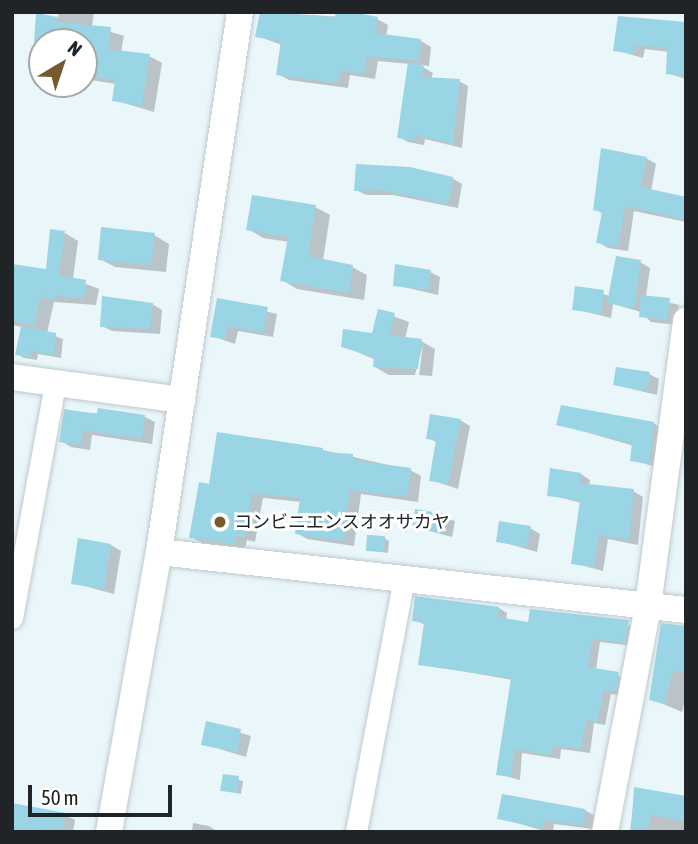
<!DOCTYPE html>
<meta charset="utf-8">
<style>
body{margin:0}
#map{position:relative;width:698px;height:844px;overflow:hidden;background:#e9f6fa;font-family:"Asap Condensed","Noto Sans JP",sans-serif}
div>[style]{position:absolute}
.shadow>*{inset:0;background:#0003}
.building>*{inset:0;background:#9ad5e6}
.roads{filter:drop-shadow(0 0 2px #becace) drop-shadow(0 0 2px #becace)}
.minor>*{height:21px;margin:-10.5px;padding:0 10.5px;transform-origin:10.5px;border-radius:10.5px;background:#fff}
.tertiary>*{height:26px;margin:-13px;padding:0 13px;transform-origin:13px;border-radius:13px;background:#fff}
.dots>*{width:19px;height:19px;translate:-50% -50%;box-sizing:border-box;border:4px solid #fff;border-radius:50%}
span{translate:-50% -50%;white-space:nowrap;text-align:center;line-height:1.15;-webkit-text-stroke:6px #fff;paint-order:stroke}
.poi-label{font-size:18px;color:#202426}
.left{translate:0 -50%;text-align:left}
.frame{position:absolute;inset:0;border:14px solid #202426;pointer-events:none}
.north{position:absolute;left:28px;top:28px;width:70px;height:70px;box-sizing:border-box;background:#fff;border:2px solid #a6a7a8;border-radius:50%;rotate:39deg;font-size:19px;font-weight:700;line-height:28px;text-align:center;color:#202426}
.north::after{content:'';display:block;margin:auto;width:24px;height:32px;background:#76592c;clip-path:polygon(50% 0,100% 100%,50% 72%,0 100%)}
.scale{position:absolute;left:28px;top:785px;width:144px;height:32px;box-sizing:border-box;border:4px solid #202426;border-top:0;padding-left:9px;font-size:21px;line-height:24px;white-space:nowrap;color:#202426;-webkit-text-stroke:5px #fff;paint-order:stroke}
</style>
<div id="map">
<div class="shadow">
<i style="clip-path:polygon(59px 12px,94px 12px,92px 26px,124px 36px,121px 52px,149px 56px,162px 63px,154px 112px,114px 100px,116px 84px,84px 79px,84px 42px,42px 42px,42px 70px,33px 65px,38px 15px,58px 19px)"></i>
<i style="clip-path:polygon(261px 12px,377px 19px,388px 25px,386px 36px,421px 41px,431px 47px,429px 66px,419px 65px,433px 73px,431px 79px,459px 81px,468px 86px,462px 148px,425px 139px,424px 145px,408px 142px,399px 137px,410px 64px,378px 61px,375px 79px,350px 75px,348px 88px,289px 80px,278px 74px,282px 45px,257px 36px)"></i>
<i style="clip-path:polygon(686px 24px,686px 79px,667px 73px,669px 52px,645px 49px,643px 58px,615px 50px)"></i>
<i style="clip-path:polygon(646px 158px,656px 164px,651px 191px,686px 199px,686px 222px,634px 211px,628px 251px,608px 248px,598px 242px,603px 214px,595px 209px)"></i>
<i style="clip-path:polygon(452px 178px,462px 184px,458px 208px,393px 195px,366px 195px,356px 190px)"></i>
<i style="clip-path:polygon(315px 207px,330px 215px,323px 261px,352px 267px,367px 275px,364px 300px,297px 289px,282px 280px,289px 242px,263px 238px,248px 229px)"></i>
<i style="clip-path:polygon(65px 233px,78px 241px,73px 279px,99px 289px,96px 305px,54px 302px,47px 333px,63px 339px,61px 358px,38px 354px,37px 360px,24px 358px,17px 354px,22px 327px,12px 325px,12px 265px,48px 271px)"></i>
<i style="clip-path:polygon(154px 235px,169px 244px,166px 272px,115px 267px,100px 259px)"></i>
<i style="clip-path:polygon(640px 262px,650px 268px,646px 297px,679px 305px,677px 325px,651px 322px,641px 312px,613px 304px,611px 318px,574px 309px,576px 288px,611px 296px)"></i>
<i style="clip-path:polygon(430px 272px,440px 277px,438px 295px,395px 285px)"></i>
<i style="clip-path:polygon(219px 300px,277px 314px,273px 337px,238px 331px,235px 344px,212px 336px)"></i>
<i style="clip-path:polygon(152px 304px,162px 310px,160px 334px,112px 331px,102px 326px)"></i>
<i style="clip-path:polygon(379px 311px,409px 322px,405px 339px,421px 341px,435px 349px,432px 376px,419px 375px,423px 344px,415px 375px,389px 375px,375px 367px,376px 360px,343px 346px,374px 335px)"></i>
<i style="clip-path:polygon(649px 374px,659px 379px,657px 395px,615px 385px)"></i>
<i style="clip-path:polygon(65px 411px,145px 417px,155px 422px,152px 444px,92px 435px,90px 450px,71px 447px,61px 441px)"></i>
<i style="clip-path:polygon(460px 420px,470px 426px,458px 489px,431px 480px,438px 443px,428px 438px)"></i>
<i style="clip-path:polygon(653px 423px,663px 429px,659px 468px,632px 460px,634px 446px,558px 424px)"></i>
<i style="clip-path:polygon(323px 450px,410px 470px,421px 476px,418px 502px,361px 494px,354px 546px,307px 539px,297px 533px,302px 502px,263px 498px,255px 542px,247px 540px,245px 549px,202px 543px,191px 537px,210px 486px)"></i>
<i style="clip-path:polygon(581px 474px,590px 480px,589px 486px,633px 491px,643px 497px,638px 545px,608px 539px,603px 571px,573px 563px,582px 503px,549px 495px)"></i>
<i style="clip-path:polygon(417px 511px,455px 521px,452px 537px,414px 527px)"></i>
<i style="clip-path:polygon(530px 528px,540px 534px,537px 552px,498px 541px)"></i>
<i style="clip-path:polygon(384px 538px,389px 541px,388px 553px,368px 550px)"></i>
<i style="clip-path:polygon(111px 545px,121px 551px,114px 594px,73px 583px)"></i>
<i style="clip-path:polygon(417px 598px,499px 608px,507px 613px,506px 620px,530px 624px,532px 611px,637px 626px,633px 646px,600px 642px,596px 670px,626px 678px,624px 696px,611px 694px,605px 725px,594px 723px,590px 753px,561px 749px,560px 759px,522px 753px,520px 780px,498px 774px,513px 680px,420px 664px,426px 625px,414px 620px)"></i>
<i style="clip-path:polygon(686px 627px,686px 697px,682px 712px,651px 699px)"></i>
<i style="clip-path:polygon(207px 723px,251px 736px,246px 757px,203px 744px)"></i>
<i style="clip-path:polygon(224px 776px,243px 781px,241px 794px,222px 790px)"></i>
<i style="clip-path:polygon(635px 789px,686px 798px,686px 832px,630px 832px)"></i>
<i style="clip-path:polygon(585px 810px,595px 816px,593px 829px,554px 824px,553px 832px,548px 832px,499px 818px)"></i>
<i style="clip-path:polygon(65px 815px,75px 820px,73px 832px,14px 832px)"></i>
<i style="clip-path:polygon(193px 823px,209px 826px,218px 832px,192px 832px)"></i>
</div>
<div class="building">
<i style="clip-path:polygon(260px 12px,335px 17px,336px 12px,352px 12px,378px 17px,375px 33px,421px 39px,419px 61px,367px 56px,364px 74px,340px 70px,338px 83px,276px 75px,281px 41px,255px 37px)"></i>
<i style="clip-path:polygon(36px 13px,58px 17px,57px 22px,111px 27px,108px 49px,150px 54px,142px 106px,112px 101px,115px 80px,84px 75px,84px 42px,34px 42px)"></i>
<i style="clip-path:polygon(618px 16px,686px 22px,686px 76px,666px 74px,667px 48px,635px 45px,634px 54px,613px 51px)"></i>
<i style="clip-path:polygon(408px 62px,424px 66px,422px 77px,460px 79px,453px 144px,416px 135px,415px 141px,397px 138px)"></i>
<i style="clip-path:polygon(601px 148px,647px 157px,641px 187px,686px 197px,686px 220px,625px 206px,618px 247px,596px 243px,602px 212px,593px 210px)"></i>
<i style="clip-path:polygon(356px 164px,410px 167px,453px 177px,448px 204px,381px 190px,354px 191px)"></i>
<i style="clip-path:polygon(252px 195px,316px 205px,308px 256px,353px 265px,349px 293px,280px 281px,288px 237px,246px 230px)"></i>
<i style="clip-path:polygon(101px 227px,155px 233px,151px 265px,98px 260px)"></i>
<i style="clip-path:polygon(50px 229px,65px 231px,59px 275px,86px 280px,84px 299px,57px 295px,56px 300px,43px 298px,41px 294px,34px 325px,12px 321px,12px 264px,46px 269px)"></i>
<i style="clip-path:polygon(616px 256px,641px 260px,634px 308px,607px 303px)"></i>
<i style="clip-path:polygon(395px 264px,431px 270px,428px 290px,393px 286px)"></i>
<i style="clip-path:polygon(575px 286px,604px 290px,601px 314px,572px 310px)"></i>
<i style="clip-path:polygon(641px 295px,670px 298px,667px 320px,639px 317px)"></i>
<i style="clip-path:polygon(102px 296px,153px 303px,150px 329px,100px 327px)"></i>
<i style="clip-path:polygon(217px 298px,268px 307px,263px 333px,228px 326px,225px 339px,210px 337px)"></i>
<i style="clip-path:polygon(378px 309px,395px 313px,390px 335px,422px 339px,418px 369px,373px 367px,374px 357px,341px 347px,343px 329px,372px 333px)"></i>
<i style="clip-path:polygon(21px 326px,56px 333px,54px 355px,31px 351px,30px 357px,15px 355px)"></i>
<i style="clip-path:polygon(616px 367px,650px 372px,647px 391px,613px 385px)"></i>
<i style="clip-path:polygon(561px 405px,654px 422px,649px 464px,630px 461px,632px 443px,556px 425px)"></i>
<i style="clip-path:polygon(98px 408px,145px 415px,142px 439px,83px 430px,81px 445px,59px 442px,64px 409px,97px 414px)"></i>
<i style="clip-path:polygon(430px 414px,461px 419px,448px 484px,429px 481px,436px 440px,426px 439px)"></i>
<i style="clip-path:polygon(217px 432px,323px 448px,323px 452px,353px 454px,353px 460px,411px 468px,407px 497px,350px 490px,344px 541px,295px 534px,300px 498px,252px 493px,244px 537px,236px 536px,235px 544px,189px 538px,199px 482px,209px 484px)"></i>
<i style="clip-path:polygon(550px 468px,581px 473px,580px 483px,634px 489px,629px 540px,599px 535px,594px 567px,571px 564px,580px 500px,547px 496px)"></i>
<i style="clip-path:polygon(415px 509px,445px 514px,442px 533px,412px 528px)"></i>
<i style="clip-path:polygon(499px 521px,531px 526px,527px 547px,496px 542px)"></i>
<i style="clip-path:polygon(367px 535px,385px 536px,384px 552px,366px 551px)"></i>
<i style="clip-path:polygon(78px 538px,111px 544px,104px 589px,71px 584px)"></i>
<i style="clip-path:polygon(415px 596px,499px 607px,498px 617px,528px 622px,530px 609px,629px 620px,625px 643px,592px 639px,588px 667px,619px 672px,616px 692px,603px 690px,597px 722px,586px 720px,581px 749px,553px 745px,552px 755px,514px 749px,511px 777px,496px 775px,511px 678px,418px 665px,424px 623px,412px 621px)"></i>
<i style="clip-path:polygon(661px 623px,686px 626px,686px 672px,673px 671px,664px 704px,649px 700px)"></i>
<i style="clip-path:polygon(206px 721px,241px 729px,237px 752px,201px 745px)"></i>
<i style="clip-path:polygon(223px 774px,239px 776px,237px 793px,220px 791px)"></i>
<i style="clip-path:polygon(634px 787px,686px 796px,686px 821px,650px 815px,647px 832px,631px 832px)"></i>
<i style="clip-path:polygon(502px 794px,585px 809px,583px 825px,544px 820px,543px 828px,497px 819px)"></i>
<i style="clip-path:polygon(12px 803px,66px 813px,63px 828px,12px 832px)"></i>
</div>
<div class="roads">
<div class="minor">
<i style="left:12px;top:618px;width:238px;rotate:-79.6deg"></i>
<i style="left:356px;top:832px;width:258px;rotate:-79.3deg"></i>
</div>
<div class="tertiary">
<i style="left:12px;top:377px;width:172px;rotate:7.7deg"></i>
<i style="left:159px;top:552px;width:530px;rotate:6.28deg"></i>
<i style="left:109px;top:832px;width:284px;rotate:-79.9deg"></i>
<i style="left:159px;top:552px;width:546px;rotate:-81.47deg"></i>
<i style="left:605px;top:832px;width:230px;rotate:-79.2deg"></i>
<i style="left:648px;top:606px;width:288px;rotate:-82.4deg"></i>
</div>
</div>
<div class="dots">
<i style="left:220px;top:522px;background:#76592c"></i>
</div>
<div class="poi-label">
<span class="left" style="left:234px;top:522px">コンビニエンスオオサカヤ</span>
</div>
<div class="frame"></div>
<div class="north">N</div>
<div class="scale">50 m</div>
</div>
